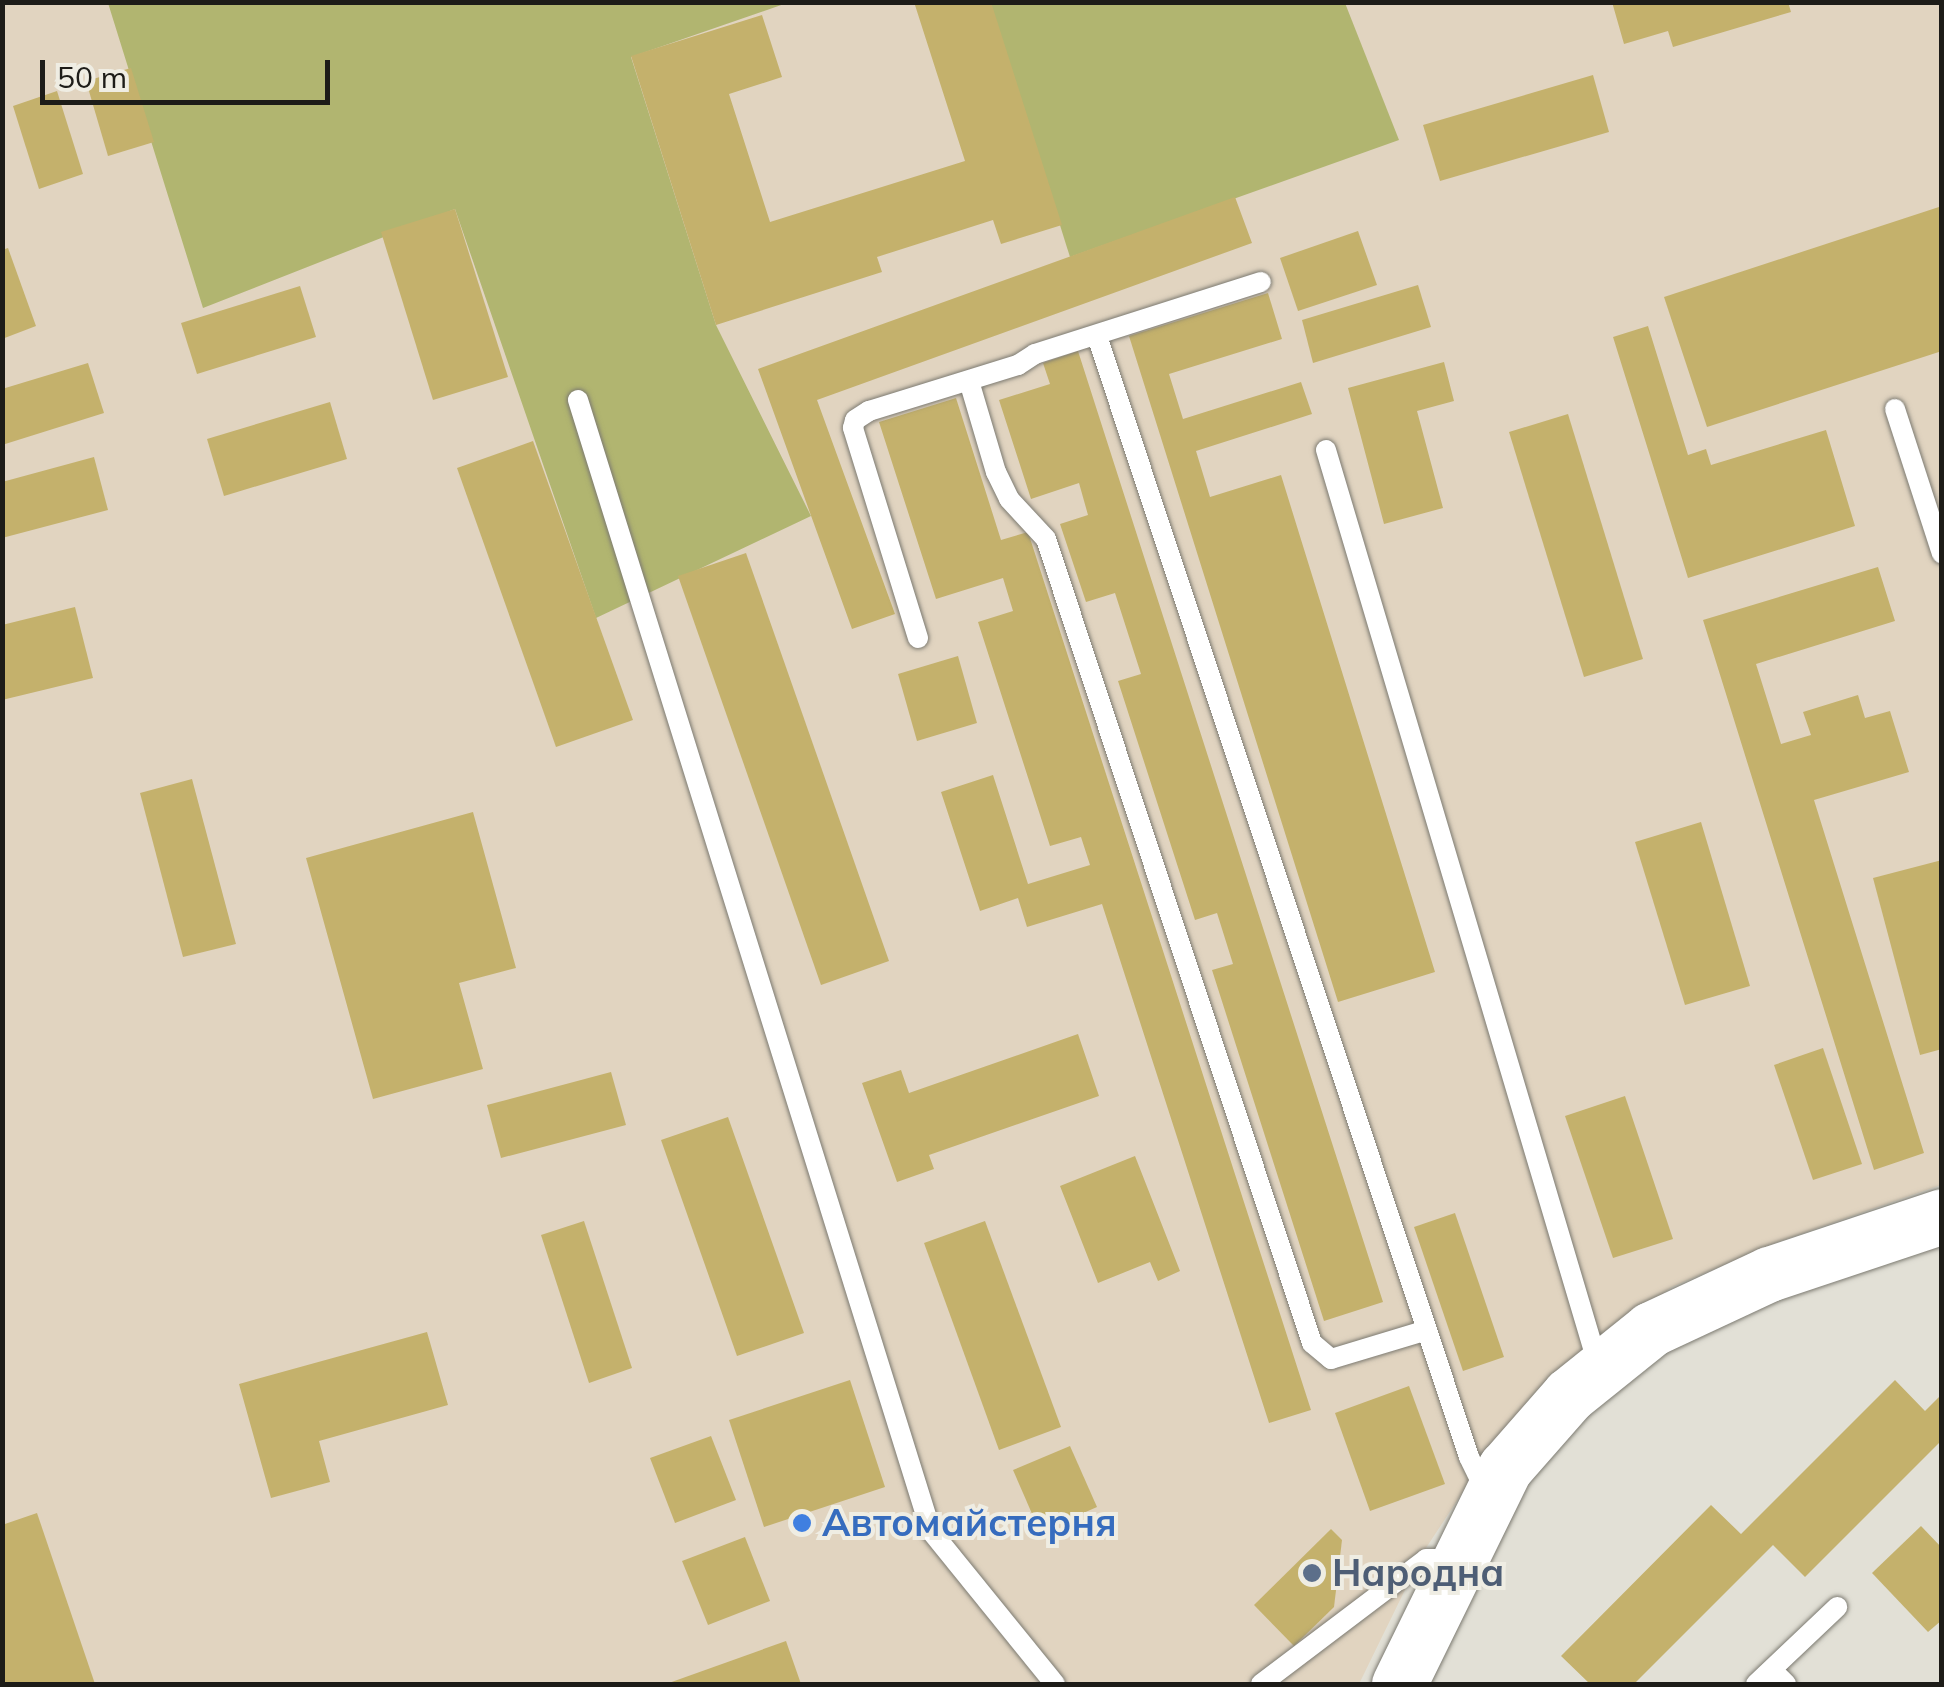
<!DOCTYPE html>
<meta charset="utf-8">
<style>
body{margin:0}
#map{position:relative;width:1944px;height:1687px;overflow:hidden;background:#e2e0d6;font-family:Mulish,sans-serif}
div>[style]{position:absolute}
.industrial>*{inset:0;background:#e1d4c0}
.forest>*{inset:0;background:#b1b570}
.building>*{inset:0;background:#c4b16c}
.roads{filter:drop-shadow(0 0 2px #7c7a71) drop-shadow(0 0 2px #7c7a71)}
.lane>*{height:20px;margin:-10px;padding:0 10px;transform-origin:10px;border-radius:10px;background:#fff}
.secondary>*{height:55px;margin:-27.5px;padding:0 27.5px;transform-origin:27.5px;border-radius:27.5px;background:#fff}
.dots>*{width:28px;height:28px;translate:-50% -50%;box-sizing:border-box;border:5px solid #efede3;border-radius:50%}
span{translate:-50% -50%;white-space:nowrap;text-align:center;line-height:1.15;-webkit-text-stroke:8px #efede3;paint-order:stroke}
.shop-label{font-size:38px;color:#366cbe;font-weight:700}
.left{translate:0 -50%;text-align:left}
.service-label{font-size:38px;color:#4e5e75;font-weight:700}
.frame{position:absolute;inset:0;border:5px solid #1d1c18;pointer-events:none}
.scale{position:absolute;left:40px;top:60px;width:290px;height:45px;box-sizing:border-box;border:5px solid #1d1c18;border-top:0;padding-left:12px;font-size:30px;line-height:35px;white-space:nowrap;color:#1d1c18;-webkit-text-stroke:8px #efede3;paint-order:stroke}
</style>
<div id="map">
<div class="industrial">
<i style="clip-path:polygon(3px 3px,1941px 3px,1941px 1185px,1778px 1242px,1672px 1287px,1573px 1359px,1499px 1437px,1424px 1551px,1359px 1684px,3px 1684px)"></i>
</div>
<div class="forest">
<i style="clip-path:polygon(108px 3px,787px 3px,631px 57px,716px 325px,811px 516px,596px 618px,455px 209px,203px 308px)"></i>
<i style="clip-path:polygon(990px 3px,1345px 3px,1399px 140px,1070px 257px)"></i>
</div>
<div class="building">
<i style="clip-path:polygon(914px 2px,991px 2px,1062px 225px,1001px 244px,993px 220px,877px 257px,882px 272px,716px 325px,631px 56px,762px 15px,782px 77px,729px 94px,770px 222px,965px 161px)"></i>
<i style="clip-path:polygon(1612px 2px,1788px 2px,1791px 12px,1673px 47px,1668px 31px,1624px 44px)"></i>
<i style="clip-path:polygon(131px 68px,154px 142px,108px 156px,86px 81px)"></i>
<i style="clip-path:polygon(1593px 75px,1609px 132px,1440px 181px,1423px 125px)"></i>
<i style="clip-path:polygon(57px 91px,83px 174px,39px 189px,13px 106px)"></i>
<i style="clip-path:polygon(1235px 197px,1252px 243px,817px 400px,895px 614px,852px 629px,758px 369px)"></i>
<i style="clip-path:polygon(1942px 206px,1942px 351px,1707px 427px,1664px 297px)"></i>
<i style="clip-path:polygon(455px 209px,508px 377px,433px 400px,381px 232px)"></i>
<i style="clip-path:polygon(1358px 231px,1377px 285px,1298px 311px,1280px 258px)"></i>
<i style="clip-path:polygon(8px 248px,36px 326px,2px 339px,2px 250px)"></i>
<i style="clip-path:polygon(1418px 285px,1431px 327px,1313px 363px,1302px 320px)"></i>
<i style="clip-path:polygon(300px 286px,316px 337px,197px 374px,181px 323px)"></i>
<i style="clip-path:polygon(1268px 293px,1282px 339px,1169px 374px,1183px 419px,1301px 382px,1312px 414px,1196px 451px,1210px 497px,1281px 475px,1435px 972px,1338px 1002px,1129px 336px)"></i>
<i style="clip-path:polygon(1648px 326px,1688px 455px,1706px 449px,1711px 465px,1826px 430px,1855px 526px,1688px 578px,1613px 337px)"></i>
<i style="clip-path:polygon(1078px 351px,1383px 1302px,1324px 1321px,1212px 970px,1233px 964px,1217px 913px,1195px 920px,1118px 681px,1141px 674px,1115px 593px,1086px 602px,1060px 524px,1088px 515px,1079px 483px,1031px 499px,999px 400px,1050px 384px,1043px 363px)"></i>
<i style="clip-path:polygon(1444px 362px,1454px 401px,1417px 411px,1443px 508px,1384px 524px,1348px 388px)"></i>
<i style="clip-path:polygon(88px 363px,104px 413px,2px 445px,2px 389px)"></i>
<i style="clip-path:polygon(956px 398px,1001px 540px,1028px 532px,1311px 1410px,1269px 1423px,1102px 904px,1027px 927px,1018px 898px,980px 911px,941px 792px,993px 775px,1028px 884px,1090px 865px,1081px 837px,1050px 846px,978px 622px,1013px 611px,1003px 578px,936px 599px,879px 422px)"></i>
<i style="clip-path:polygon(330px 402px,347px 459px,224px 496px,207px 439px)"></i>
<i style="clip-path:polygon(1568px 414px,1643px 659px,1584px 677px,1509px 432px)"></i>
<i style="clip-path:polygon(533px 441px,633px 720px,556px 747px,457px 468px)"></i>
<i style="clip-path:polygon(94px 457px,108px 510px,2px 538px,2px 482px)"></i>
<i style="clip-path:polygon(746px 553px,889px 961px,821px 985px,678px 576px)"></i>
<i style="clip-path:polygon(1878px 567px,1895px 621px,1756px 664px,1781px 744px,1811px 735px,1803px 712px,1858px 695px,1865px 718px,1890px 711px,1909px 772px,1814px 800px,1924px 1153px,1874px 1170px,1703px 620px)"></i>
<i style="clip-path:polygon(75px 607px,93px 678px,2px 700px,2px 625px)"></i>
<i style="clip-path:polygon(958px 656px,977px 723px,917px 741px,898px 674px)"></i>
<i style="clip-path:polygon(192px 779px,236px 944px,183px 957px,140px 793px)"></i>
<i style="clip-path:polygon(473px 812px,516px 968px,459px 983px,483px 1069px,373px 1099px,306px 858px)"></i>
<i style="clip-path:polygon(1701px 822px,1750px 986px,1685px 1005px,1635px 842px)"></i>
<i style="clip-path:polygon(1942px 860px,1942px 1049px,1920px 1055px,1873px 878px)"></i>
<i style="clip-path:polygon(1078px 1034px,1099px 1096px,929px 1155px,934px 1169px,897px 1182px,862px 1083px,901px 1070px,909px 1093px)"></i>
<i style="clip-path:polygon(1823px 1048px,1862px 1164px,1813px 1180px,1774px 1065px)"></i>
<i style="clip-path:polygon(611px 1072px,626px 1125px,501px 1158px,487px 1105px)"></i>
<i style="clip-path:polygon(1625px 1096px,1673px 1239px,1613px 1258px,1565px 1116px)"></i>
<i style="clip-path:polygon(728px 1117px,804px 1333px,737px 1356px,661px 1140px)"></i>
<i style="clip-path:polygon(1135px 1156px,1180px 1271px,1158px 1281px,1150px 1262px,1098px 1283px,1060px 1186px)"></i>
<i style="clip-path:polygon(1455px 1213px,1504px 1357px,1463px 1371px,1414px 1227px)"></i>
<i style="clip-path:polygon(584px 1221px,632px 1368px,589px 1383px,541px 1235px)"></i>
<i style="clip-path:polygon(985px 1221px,1061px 1427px,999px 1450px,924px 1243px)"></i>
<i style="clip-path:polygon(427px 1332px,448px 1405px,319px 1441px,330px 1482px,271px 1498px,239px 1384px)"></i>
<i style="clip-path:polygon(850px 1380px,885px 1487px,764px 1527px,729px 1420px)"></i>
<i style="clip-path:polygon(1895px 1380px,1925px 1411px,1942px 1394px,1942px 1440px,1805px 1577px,1773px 1545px,1634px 1684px,1590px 1684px,1561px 1656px,1711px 1505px,1741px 1534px)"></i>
<i style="clip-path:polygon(1409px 1386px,1445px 1484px,1370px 1511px,1335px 1413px)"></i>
<i style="clip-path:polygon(711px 1436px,736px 1500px,675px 1523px,650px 1458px)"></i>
<i style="clip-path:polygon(1070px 1446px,1097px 1507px,1040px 1532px,1013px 1470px)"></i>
<i style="clip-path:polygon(37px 1513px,95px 1684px,2px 1684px,2px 1525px)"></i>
<i style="clip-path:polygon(1921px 1526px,1942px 1548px,1942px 1620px,1928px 1632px,1872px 1573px)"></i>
<i style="clip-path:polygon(1331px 1529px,1342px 1540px,1334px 1607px,1294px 1646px,1254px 1605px)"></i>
<i style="clip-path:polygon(745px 1537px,770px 1601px,708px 1625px,682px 1561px)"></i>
<i style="clip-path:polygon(786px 1641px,801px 1684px,666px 1684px)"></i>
</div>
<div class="roads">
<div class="lane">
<i style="left:1097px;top:336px;width:1181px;rotate:71.64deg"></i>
<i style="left:1469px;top:1457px;width:39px;rotate:64deg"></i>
<i style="left:969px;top:381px;width:95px;rotate:73.5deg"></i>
<i style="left:996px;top:472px;width:30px;rotate:64deg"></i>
<i style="left:1009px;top:499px;width:54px;rotate:47.2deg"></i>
<i style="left:1046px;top:539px;width:847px;rotate:71.69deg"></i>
<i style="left:1312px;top:1343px;width:25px;rotate:40deg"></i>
<i style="left:1331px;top:1359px;width:100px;rotate:-16.8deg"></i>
<i style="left:578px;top:400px;width:1185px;rotate:72.67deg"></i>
<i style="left:931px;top:1531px;width:197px;rotate:51deg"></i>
<i style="left:1895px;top:409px;width:152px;rotate:72deg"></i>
<i style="left:1326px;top:450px;width:958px;rotate:73.44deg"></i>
<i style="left:918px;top:638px;width:220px;rotate:-107.2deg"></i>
<i style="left:853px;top:428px;width:8px;rotate:-76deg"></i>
<i style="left:855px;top:420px;width:17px;rotate:-33deg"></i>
<i style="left:869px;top:411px;width:156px;rotate:-17.2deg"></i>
<i style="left:1018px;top:365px;width:20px;rotate:-33deg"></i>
<i style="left:1035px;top:354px;width:237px;rotate:-17.7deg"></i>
<i style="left:1772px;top:1670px;width:20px;rotate:45deg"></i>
<i style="left:1261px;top:1684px;width:207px;rotate:-37.1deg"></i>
<i style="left:1426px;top:1559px;width:30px"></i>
<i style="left:1756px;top:1684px;width:112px;rotate:-43.5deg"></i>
</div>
<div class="secondary">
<i style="left:1399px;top:1684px;width:241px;rotate:-63.9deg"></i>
<i style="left:1505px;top:1468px;width:97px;rotate:-48.8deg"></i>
<i style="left:1569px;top:1395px;width:105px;rotate:-38.8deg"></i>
<i style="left:1651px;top:1329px;width:130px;rotate:-25deg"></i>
<i style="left:1769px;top:1274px;width:182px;rotate:-18.5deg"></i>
</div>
</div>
<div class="dots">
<i style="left:802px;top:1523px;background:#3f7fe0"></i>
<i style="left:1312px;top:1573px;background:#5c6f8a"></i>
</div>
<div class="shop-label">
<span class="left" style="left:822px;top:1523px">Автомайстерня</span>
</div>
<div class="service-label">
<span class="left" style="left:1332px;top:1573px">Народна</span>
</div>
<div class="frame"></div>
<div class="scale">50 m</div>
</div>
